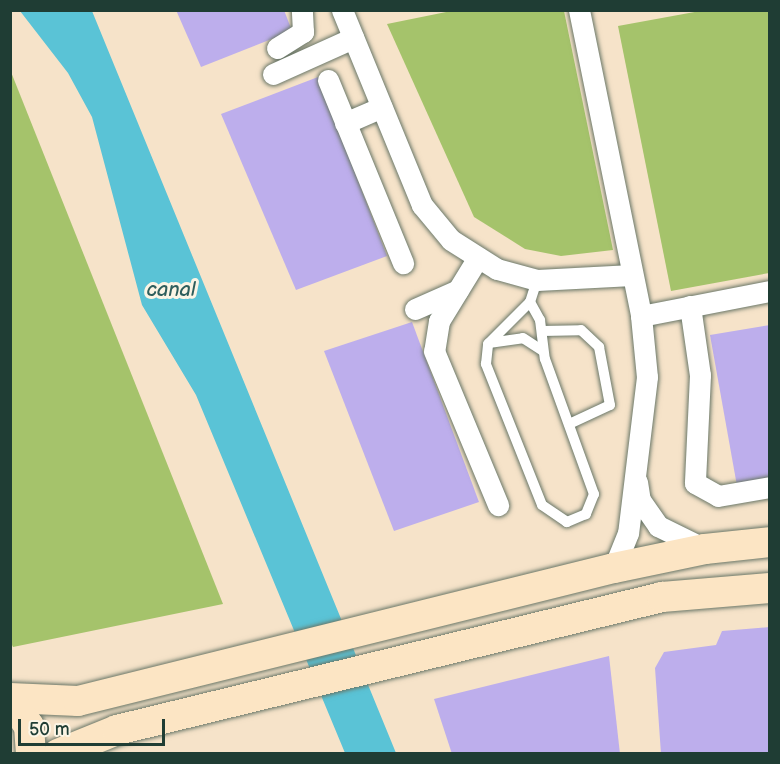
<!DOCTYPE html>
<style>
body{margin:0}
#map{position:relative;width:780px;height:764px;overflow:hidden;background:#f6e3c9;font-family:"Balsamiq Sans",sans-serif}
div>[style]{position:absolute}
.green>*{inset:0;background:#a5c36b}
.water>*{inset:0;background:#5ac3d6}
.building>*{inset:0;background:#bdaeec}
.roads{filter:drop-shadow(0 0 2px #6a7768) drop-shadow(0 0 2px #6a7768)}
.lane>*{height:10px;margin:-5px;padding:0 5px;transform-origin:5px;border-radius:5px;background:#fff}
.street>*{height:21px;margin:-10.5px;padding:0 10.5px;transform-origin:10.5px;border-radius:10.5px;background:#fff}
.secondary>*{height:30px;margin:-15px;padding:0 15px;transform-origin:15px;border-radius:15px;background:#fce5c4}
span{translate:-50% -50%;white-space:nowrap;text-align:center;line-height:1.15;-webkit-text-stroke:6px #fcf5e5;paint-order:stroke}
.water-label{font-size:20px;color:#2e5e5c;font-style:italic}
.frame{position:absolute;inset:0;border:12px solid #1f3d34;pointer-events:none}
.scale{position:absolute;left:18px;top:719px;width:147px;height:27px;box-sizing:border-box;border:3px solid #1f3d34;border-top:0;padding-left:8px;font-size:18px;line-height:21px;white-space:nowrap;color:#1f3d34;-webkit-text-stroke:4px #fcf5e5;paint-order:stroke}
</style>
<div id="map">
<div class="green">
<i style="clip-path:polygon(456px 10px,564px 11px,613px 250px,561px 256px,525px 249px,474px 217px,387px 24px)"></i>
<i style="clip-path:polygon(700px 11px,769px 11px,769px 273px,671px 291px,618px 26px)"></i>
<i style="clip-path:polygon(11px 72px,223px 604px,13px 647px,10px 641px)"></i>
</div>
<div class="water">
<i style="clip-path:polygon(20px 11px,92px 11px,396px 753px,345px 753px,196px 395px,142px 305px,92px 117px,68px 73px)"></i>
</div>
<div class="building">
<i style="clip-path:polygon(176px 10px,284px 10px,292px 31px,201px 67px)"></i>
<i style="clip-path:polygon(318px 77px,387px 256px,296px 290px,221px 114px)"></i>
<i style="clip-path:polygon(412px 322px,479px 502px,394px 531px,324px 351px)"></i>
<i style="clip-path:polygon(770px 325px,770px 481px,737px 486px,710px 335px)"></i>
<i style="clip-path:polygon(770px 627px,770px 754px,661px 754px,655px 668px,664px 652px,716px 645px,722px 631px)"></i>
<i style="clip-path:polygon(609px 656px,620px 754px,452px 754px,434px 699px)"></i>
</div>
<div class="roads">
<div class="lane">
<i style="left:530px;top:302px;width:21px;rotate:61deg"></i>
<i style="left:540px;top:320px;width:39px;rotate:83deg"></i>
<i style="left:545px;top:359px;width:144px;rotate:70.1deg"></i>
<i style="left:594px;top:494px;width:22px;rotate:112deg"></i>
<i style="left:586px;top:514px;width:21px;rotate:157deg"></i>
<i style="left:567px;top:522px;width:30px;rotate:-146deg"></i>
<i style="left:542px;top:505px;width:152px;rotate:-111.7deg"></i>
<i style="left:486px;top:364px;width:20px;rotate:-84deg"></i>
<i style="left:488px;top:344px;width:59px;rotate:-45deg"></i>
<i style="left:530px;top:302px;width:23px;rotate:-72deg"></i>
<i style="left:542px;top:331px;width:39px;rotate:-1deg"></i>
<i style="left:581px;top:330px;width:25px;rotate:43deg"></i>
<i style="left:599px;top:347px;width:59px;rotate:79.3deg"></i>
<i style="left:610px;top:405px;width:45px;rotate:155.1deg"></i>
<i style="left:489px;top:343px;width:34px;rotate:-8deg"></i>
<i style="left:523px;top:338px;width:24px;rotate:33deg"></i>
</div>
<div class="street">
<i style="left:342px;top:10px;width:211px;rotate:67.7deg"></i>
<i style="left:422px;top:205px;width:45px;rotate:50.4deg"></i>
<i style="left:451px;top:240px;width:54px;rotate:32.2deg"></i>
<i style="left:497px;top:269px;width:41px;rotate:15.4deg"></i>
<i style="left:537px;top:280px;width:95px;rotate:-3deg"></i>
<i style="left:579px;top:10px;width:312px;rotate:78.5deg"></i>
<i style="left:641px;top:316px;width:61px;rotate:84.4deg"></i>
<i style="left:647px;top:377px;width:157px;rotate:96.9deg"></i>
<i style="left:628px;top:533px;width:38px;rotate:112deg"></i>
<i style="left:277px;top:48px;width:31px;rotate:-32deg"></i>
<i style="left:303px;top:32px;width:22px;rotate:-93deg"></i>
<i style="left:273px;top:74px;width:88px;rotate:-24.2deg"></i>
<i style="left:328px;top:80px;width:198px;rotate:67.7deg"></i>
<i style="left:345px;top:123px;width:40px;rotate:-23.4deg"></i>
<i style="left:477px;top:259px;width:73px;rotate:121.5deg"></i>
<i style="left:439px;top:321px;width:30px;rotate:99deg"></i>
<i style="left:434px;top:351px;width:167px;rotate:67.4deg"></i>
<i style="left:690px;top:306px;width:70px;rotate:81.8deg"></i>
<i style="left:700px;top:375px;width:108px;rotate:92.7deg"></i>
<i style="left:695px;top:483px;width:26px;rotate:29deg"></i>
<i style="left:718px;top:496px;width:53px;rotate:-9.8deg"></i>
<i style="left:415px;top:309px;width:47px;rotate:-23.8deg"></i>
<i style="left:641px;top:316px;width:131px;rotate:-11deg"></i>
<i style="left:637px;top:482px;width:18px;rotate:81deg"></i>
<i style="left:640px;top:500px;width:32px;rotate:55deg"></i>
<i style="left:658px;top:526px;width:52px;rotate:26.1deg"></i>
</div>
<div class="secondary">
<i style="left:10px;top:698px;width:68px;rotate:2.5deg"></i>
<i style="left:78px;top:701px;width:552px;rotate:-13.94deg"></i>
<i style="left:614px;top:568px;width:93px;rotate:-11.8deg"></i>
<i style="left:705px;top:549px;width:65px;rotate:-6.1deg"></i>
<i style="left:10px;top:699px;width:33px;rotate:55deg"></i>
<i style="left:29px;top:726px;width:28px;rotate:86deg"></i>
<i style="left:58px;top:754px;width:64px;rotate:-22.1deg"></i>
<i style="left:117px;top:730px;width:561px;rotate:-13.71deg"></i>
<i style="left:662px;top:597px;width:108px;rotate:-4.8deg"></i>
</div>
</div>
<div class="water-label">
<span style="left:171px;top:290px">canal</span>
</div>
<div class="frame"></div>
<div class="scale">50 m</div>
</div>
